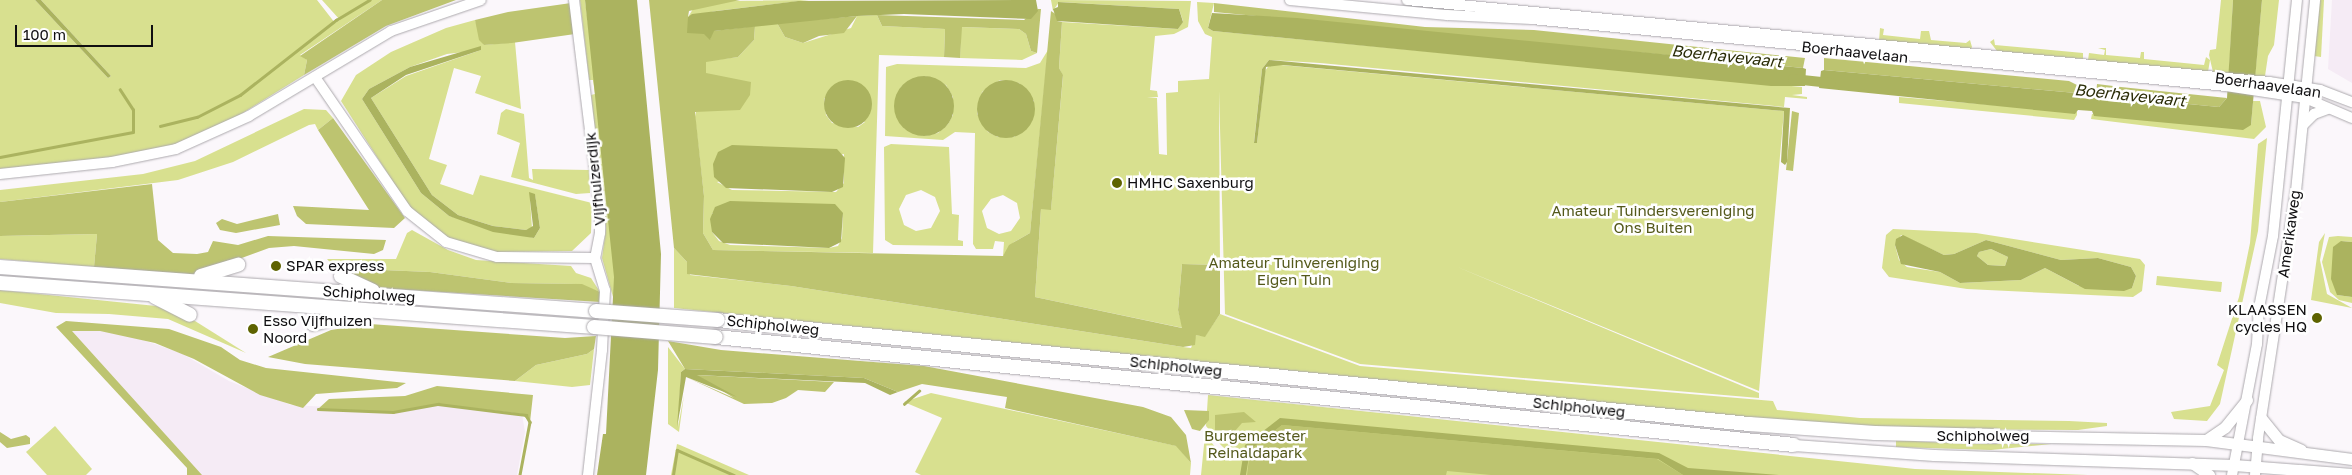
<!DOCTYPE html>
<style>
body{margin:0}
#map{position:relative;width:2352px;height:475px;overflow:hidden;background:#fbf7fb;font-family:"Golos Text",sans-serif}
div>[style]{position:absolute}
.built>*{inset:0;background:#f5ebf5}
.green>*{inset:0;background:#d8e08f}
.forest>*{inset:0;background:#bdc470}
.water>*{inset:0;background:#abb35f}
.round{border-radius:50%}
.stream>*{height:2.5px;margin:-1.25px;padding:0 1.25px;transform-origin:1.25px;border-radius:1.25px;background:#abb35f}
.canal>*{height:10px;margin:-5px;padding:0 5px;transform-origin:5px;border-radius:5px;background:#abb35f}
.roads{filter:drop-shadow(0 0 1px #aca9ad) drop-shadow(0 0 1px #aca9ad)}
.secondary>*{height:10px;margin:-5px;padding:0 5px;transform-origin:5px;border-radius:5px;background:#fff}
.primary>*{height:11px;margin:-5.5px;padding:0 5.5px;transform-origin:5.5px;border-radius:5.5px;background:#fff}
.highway>*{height:14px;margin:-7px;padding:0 7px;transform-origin:7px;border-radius:7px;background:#fff}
.bridges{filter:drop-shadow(0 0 1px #aca9ad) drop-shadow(0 0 1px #aca9ad)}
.highway-bridge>*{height:14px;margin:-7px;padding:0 7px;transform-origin:7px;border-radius:7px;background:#fff}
.dots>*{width:14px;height:14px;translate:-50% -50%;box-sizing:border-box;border:2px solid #fff;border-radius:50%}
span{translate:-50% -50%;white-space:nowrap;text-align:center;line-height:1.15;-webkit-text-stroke:5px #fff;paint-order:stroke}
.street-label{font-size:15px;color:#100f11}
.poi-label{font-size:15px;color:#100f11}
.left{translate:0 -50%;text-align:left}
.right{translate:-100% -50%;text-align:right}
.park-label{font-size:15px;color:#54591b}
.water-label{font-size:16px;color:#2a2c07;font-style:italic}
.scale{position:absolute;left:15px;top:25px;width:138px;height:22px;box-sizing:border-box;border:2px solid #100f11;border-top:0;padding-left:6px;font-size:15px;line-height:18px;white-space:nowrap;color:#100f11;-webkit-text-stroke:4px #fff;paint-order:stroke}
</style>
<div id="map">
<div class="built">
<i style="clip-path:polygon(2332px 0,2352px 0,2352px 83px,2328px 69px)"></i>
<i style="clip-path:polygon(71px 331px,100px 331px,134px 337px,181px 353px,229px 381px,291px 405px,405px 411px,438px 404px,522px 414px,525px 432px,517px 475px,200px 475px)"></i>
</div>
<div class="green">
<i style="clip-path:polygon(0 0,35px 0,108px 78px,111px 76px,41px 0,317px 0,335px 23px,340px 20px,322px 0,382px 0,300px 55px,307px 60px,304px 75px,230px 121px,177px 146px,133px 155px,0 169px)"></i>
<i style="clip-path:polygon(580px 0,585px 0,597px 94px,613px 237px,615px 304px,602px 258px,606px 228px,591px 95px,595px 94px,593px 80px,589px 80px)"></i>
<i style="clip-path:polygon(809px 0,716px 11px,688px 17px,693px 9px,729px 1px)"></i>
<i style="clip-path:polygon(1051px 0,1191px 1px,1188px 27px,1174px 34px,1155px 36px,1150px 90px,1157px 91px,1158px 97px,1147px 97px,1157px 98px,1159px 154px,1167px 155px,1166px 93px,1178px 92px,1178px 81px,1209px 79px,1212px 37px,1205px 34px,1198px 21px,1197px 2px,1214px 3px,1208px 28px,1213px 31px,1802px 87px,1802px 94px,1792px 95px,1807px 97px,1807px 99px,1785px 97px,1784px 107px,1320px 63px,1269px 60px,1262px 69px,1254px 142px,1257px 143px,1265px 71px,1270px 64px,1784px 111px,1759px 391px,1455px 266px,1759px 393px,1759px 398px,1360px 364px,1225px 314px,1219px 91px,1220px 265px,1182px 264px,1178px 310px,1183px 328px,1035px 297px,1041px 209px,1051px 209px,1063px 76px,1059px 68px,1062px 22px,1178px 29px,1183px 21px,1179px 9px,1059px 2px,1053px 11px)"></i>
<i style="clip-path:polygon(2221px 0,2233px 0,2229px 73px,2213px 72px,2209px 55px,2210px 50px,2216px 49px)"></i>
<i style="clip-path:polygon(2262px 0,2279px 0,2274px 45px,2268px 56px,2265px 76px,2262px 77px,2255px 76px)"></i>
<i style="clip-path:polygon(2319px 0,2324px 0,2321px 57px,2314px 56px)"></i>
<i style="clip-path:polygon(evenodd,877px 15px,882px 26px,945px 29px,944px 57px,879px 55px,873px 253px,713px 250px,703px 233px,704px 196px,695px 117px,706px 61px,738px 57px,754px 40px,755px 26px,777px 23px,785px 37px,803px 43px,851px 28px,857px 16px,877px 15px,824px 98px,865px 122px,858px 127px,832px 123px,826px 115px,824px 98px,877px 15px,844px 154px,844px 183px,836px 192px,732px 190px,717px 182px,844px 154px,877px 15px,712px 213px,843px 213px,842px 238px,838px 246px,829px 248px,730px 245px,719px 241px,712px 232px,712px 213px)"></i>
<i style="clip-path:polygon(evenodd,475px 20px,484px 45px,515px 42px,521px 109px,475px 93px,481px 76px,454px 68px,429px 159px,447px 165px,440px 184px,473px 195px,480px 175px,592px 203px,591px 233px,572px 251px,495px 252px,442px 236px,411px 210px,341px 101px,356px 75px,391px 52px,446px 28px,475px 20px,481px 50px,406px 76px,371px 98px,432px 195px,458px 215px,493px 226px,526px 230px,532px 228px,530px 199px,535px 195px,540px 228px,534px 238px,449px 216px,421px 193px,362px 99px,369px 89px,410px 67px,447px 54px,481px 50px)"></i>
<i style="clip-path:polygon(961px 27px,1019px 29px,1026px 34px,1031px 51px,1037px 53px,1022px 60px,960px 58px)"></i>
<i style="clip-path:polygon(1880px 28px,1884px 29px,1883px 35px,1920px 39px,1921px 31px,1929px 31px,1931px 40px,1966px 43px,1970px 40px,1972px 47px,1970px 50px,1879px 41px)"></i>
<i style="clip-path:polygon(1994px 39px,1995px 45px,2083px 53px,2083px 59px,1997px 51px,1990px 42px)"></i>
<i style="clip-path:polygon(2098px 48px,2106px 48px,2106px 55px,2140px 58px,2141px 52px,2144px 52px,2144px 59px,2204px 65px,2206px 57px,2210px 60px,2208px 72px,2088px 60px,2089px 53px,2104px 55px,2105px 50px)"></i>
<i style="clip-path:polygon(evenodd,1048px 50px,1030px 233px,1014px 242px,1003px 256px,1004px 242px,995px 241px,993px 249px,976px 249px,973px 244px,975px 133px,955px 132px,943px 140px,885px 136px,886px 67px,897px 64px,1026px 68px,1040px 63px,1048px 50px,925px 76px,946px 85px,953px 97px,953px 115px,948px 124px,938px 133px,924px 136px,904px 128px,896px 113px,901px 87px,909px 81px,925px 76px,1048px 50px,1000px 80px,1019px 83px,1034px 101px,1032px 121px,1014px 137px,998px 137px,988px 132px,977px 114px,982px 92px,1000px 80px,1048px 50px,1003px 195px,1017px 203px,1020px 218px,1011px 231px,999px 234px,987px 228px,982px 211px,991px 199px,1003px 195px)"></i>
<i style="clip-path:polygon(1899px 97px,2077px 112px,2077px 115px,2074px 120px,1899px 103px)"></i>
<i style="clip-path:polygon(2253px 101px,2260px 101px,2266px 127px,2254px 139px,2091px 119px,2092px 114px,2251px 125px)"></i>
<i style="clip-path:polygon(304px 109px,326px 110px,333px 118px,318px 130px,315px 124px,309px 125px,233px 162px,178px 180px,0 202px,0 190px,143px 174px,195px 161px)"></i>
<i style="clip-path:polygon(506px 109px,524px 114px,529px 178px,533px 180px,532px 169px,589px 170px,590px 193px,576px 194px,511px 177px,520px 143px,497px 134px,501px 113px)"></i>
<i style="clip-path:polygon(2267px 138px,2258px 231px,2220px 404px,2207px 421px,2174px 419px,2171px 412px,2210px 406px,2224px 370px,2217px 365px,2239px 297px,2250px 243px,2258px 144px)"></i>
<i style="clip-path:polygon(evenodd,891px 144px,949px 147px,952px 214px,959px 215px,958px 240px,963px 241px,963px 246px,893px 245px,885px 240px,884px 147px,891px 144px,921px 190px,935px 197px,940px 211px,931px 228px,916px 231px,904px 225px,899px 209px,906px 195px,921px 190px)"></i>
<i style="clip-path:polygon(evenodd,1893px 229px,1976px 233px,2140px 259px,2145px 265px,2142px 291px,2133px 297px,1967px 289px,1889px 277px,1882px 268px,1886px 235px,1893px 229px,1901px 235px,1944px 255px,1954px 254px,1986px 240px,2061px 260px,2098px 258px,2131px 267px,2136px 276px,2132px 288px,2079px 286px,2045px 268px,2021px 280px,1960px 283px,1940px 272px,1907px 267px,1899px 260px,1895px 245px,1901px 235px)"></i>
<i style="clip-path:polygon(412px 230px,448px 250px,476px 260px,571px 266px,576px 273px,591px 278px,600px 292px,577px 284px,511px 283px,430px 272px,335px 268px,327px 259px,396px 259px,407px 233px)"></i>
<i style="clip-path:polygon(2325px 233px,2320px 260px,2327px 294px,2352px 308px,2311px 300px,2319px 242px)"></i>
<i style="clip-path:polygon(97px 234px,94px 267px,0 259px,0 236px)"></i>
<i style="clip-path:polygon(2338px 236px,2352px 237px,2352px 242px,2341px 241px,2337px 295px,2352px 297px,2352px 303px,2339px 300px,2330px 292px,2322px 262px,2329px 237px)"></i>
<i style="clip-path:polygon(674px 248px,687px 262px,690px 275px,791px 286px,1183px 347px,1191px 348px,1196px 335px,1205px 336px,1220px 314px,1360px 366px,1773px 401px,1777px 410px,1860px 418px,2069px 421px,2107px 423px,2107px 426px,2078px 430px,1909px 429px,1766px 419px,674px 308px)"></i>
<i style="clip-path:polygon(1991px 249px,2008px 257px,2005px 266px,1988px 265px,1977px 256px,1979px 252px)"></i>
<i style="clip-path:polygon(2157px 276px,2222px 282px,2221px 292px,2156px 285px)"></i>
<i style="clip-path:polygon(0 290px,156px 306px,195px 321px,246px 353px,168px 319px,109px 314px,56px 313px,0 303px)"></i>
<i style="clip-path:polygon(668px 347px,685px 369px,681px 372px,678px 427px,684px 395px,679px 432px,668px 424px)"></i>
<i style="clip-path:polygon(594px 349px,590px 385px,572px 387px,515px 381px,536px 365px,587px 354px)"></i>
<i style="clip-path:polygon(931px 393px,1177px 446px,1191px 463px,1190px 475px,921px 475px,915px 472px,942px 418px,904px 402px)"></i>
<i style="clip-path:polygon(1208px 395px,1915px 469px,2088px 475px,1201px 475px,1205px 435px,1223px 456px,1224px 448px,1219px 443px,1225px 441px,1215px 415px,1215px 437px,1206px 426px)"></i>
<i style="clip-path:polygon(55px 426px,92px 469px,86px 475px,47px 475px,26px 452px)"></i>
<i style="clip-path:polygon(1896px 440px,1964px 444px,2051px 444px,1991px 450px,1896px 447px)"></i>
<i style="clip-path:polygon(677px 444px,680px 445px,749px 475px,671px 475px)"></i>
</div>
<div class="forest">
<i style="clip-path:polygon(382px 0,456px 0,386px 26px,304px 75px,307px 60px,300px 56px)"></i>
<i style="clip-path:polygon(649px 0,740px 0,689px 11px,688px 17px,710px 39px,713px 31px,755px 26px,754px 40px,738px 57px,706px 62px,706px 73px,751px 82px,750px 95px,740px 110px,695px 112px,704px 196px,703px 233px,713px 250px,1003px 256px,1009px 245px,1030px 233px,1051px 11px,1057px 15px,1057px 21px,1062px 22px,1059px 68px,1063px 75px,1051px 210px,1041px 209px,1035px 297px,1182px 328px,1178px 310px,1182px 264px,1220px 265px,1220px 314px,1205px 337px,1196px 335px,1195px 345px,1183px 347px,791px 286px,687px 274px,687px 262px,674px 248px)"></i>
<i style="clip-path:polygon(571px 3px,575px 34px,512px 43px,484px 45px,479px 40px,475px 20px,508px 12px)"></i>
<i style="clip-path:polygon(1214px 3px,1425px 27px,1534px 30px,1805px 58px,1803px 68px,1214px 12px)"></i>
<i style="clip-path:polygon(1038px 9px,1041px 9px,1037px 53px,1031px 51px,1026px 34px,1019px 29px,962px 27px,960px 58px,944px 57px,945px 29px,882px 26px,877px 15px,1024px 20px)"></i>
<i style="clip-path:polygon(857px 16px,844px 33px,819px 36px,803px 43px,785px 37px,777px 23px)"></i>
<i style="clip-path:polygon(1824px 58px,2069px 81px,2077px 85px,2076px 93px,1824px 70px)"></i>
<i style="clip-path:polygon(2097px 84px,2121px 87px,2227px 98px,2219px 107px,2096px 95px)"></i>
<i style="clip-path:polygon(1792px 111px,1799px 113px,1793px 171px,1786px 170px)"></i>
<i style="clip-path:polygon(333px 118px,405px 218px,394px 228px,306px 224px,297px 216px,293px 206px,369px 210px,318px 130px)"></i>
<i style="clip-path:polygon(152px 184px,158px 240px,173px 253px,197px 254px,208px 252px,213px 241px,238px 245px,268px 236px,386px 240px,383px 250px,374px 254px,294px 246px,269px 248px,228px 263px,205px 276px,94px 267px,97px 234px,0 236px,0 202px)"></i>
<i style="clip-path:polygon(278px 214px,280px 225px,236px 233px,220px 230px,216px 223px,222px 219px,237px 224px)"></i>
<i style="clip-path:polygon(335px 268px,430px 272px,511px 283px,582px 284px,600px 292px,600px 302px,377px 288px)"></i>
<i style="clip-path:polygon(66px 321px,169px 329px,221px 347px,240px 360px,266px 368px,406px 383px,397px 388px,316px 394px,303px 408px,260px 395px,194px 359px,155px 343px,100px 331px,72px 331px,202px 475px,187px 475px,187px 468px,56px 327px)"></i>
<i style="clip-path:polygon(370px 324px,565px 338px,596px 336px,594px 349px,587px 354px,536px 365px,515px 381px,305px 364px,268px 357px,331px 330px)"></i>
<i style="clip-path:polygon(668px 341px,721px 350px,924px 366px,1143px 407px,1171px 417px,1186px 435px,1191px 463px,1176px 446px,1005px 408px,1007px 397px,922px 384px,898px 392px,864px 378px,685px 369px)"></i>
<i style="clip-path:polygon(696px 375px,834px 382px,825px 392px,798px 390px,786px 398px,772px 403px,744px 404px,686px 377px,734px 398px)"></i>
<i style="clip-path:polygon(437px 386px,533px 395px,530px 422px,522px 414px,438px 404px,393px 412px,318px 409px,329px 399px,405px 396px)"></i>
<i style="clip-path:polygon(1184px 410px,1209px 411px,1209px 420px,1200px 431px,1192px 429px)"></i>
<i style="clip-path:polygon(1244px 412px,1256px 422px,1242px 423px,1228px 439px,1219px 443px,1215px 437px,1215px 415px)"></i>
<i style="clip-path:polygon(1282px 425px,1657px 459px,1683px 475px,1491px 475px,1447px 471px,1446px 475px,1247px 475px,1250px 450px)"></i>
<i style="clip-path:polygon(0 432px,11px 439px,26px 435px,30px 438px,30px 444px,7px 448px,0 442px)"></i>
</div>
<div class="water">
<i style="clip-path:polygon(35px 0,41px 0,111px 76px,108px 78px)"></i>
<i style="clip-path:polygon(585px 0,637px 0,661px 254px,658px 370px,646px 475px,597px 475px,603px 434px,606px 434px,614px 277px)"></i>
<i style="clip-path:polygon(1036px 0,1038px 11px,1031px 19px,904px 14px,857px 16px,714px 31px,710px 40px,704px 34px,687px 33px,688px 17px,692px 14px,798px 1px)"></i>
<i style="clip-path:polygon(2233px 0,2262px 0,2251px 125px,2243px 130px,2094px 116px,2092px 111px,2078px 110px,2075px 114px,1819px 88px,1821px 71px,1824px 70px,2076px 93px,2079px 98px,2092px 99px,2096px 95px,2219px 107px,2227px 98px)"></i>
<i style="clip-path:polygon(1058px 2px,1179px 9px,1183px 22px,1178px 29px,1057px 21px,1053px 9px,1058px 7px)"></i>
<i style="clip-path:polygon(1212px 13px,1297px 18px,1803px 68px,1806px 69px,1805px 86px,1771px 86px,1213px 31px,1208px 28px)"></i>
<i style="clip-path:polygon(481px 46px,481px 50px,406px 75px,371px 98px,432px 195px,458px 215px,493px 226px,526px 230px,533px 226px,529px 192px,535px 194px,540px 228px,534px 238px,493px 232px,449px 216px,421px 193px,362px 99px,369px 89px,410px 67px)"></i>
<i style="clip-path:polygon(1269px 60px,1790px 108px,1787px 162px,1785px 165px,1781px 162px,1784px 111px,1283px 65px,1266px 67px,1257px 143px,1254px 143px,1262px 69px)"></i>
<i class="round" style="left:894px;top:76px;width:60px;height:60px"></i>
<i class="round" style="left:977px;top:80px;width:58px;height:58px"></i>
<i class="round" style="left:824px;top:80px;width:48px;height:48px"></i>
<i style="clip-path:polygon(732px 145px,837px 149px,845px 158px,843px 187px,832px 192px,726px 188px,714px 177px,713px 164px,718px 152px)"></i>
<i style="clip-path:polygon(730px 201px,835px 204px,843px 213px,841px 242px,829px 248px,723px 243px,712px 232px,710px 219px,715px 207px)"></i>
<i style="clip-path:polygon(evenodd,1903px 235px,1944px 255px,1954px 254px,1986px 240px,2061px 260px,2098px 258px,2131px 267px,2136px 276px,2132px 288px,2124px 291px,2085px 289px,2045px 268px,2021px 280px,1960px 283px,1940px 272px,1901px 264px,1895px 245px,1896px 239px,1903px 235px,1991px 249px,2008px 257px,2005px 266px,1988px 265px,1977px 256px,1979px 252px,1991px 249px)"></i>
<i style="clip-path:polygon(2341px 241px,2352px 242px,2352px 297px,2337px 295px,2331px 279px,2333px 247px)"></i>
<i style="clip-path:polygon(685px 369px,864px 378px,898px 392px,890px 395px,865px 383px,697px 375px,737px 397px,686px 377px,677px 427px,681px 372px)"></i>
<i style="clip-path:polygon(1280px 418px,1659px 453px,1688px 468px,1779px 475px,1683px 475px,1658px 459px,1282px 425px,1250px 450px,1246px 475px,1240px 475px,1245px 445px)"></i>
</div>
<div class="stream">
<i style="left:160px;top:126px;width:38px;rotate:-14deg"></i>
<i style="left:197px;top:117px;width:48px;rotate:-27.1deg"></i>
<i style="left:240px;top:95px;width:122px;rotate:-38deg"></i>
<i style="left:336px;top:20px;width:39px;rotate:-31deg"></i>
<i style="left:0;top:157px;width:135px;rotate:-10.6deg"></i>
<i style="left:133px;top:132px;width:22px;rotate:-90deg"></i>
<i style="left:133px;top:110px;width:24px;rotate:-123deg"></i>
<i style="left:904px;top:404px;width:20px;rotate:-41deg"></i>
<i style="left:318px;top:409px;width:75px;rotate:2.3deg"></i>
<i style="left:393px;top:412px;width:46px;rotate:-10.1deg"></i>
<i style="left:438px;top:404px;width:89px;rotate:7.1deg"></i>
<i style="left:526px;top:415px;width:8px;rotate:60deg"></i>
<i style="left:530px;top:422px;width:54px;rotate:100.7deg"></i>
<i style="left:673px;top:475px;width:25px;rotate:-81deg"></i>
<i style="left:677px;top:450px;width:62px;rotate:23.7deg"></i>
</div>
<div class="canal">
<i style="left:1793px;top:79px;width:38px;rotate:6deg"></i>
</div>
<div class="roads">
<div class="secondary">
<i style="left:574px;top:0;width:214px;rotate:83deg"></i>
<i style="left:600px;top:212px;width:21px;rotate:90deg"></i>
<i style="left:600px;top:233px;width:25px;rotate:101deg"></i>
<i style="left:595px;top:258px;width:34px;rotate:73deg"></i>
<i style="left:605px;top:290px;width:60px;rotate:92.9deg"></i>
<i style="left:602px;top:350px;width:126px;rotate:96.4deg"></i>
<i style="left:1290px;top:0;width:158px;rotate:5.5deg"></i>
<i style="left:1447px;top:15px;width:85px;rotate:2.7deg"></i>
<i style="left:1532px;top:19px;width:697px;rotate:5.51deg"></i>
<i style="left:2226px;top:86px;width:80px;rotate:8.6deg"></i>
<i style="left:2305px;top:98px;width:51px;rotate:23.1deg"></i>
<i style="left:1407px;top:0;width:866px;rotate:5.43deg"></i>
<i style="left:2269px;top:82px;width:52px;rotate:8.9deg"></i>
<i style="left:2320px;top:90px;width:34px;rotate:21deg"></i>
<i style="left:315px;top:77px;width:163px;rotate:55.5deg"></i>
<i style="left:407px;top:211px;width:50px;rotate:38.5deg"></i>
<i style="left:446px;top:242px;width:53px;rotate:16.4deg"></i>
<i style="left:497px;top:257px;width:98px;rotate:0.6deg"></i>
<i style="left:2303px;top:125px;width:16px;rotate:-45deg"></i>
<i style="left:2314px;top:114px;width:15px;rotate:-20deg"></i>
<i style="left:0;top:174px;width:113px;rotate:-6.1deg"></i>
<i style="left:112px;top:162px;width:65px;rotate:-11.5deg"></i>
<i style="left:176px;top:149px;width:80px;rotate:-24.3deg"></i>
<i style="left:249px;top:116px;width:165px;rotate:-30.9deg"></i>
<i style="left:391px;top:31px;width:95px;rotate:-19deg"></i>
<i style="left:2232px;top:475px;width:133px;rotate:-79.2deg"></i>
<i style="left:2257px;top:344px;width:36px;rotate:-87deg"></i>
<i style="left:2259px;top:308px;width:73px;rotate:-79deg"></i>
<i style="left:2273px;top:236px;width:237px;rotate:-84.2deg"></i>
<i style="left:2255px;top:475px;width:37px;rotate:-85deg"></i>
<i style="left:2258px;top:438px;width:250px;rotate:-81.3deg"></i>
<i style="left:2296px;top:191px;width:192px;rotate:-84.3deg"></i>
</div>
<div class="primary">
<i style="left:2261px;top:418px;width:28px;rotate:51deg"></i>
<i style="left:2279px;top:440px;width:24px;rotate:24deg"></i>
<i style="left:1996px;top:436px;width:210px;rotate:1.1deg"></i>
<i style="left:2206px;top:440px;width:147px;rotate:7.4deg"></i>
<i style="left:2206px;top:440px;width:23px;rotate:-34deg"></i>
<i style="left:2225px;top:427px;width:35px;rotate:-51deg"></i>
<i style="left:1794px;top:445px;width:140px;rotate:4.1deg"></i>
<i style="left:1934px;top:455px;width:300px;rotate:1.9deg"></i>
<i style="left:2234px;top:465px;width:118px;rotate:4.4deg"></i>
<i style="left:2192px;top:463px;width:21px;rotate:35deg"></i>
</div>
<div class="highway">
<i style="left:0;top:267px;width:598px;rotate:4.22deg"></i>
<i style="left:201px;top:276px;width:39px;rotate:-17deg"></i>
<i style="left:341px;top:276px;width:35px;rotate:25deg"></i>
<i style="left:0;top:283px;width:596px;rotate:4.24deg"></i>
<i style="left:155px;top:297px;width:39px;rotate:27deg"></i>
<i style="left:718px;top:320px;width:1036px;rotate:5.76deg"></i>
<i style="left:1749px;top:424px;width:126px;rotate:4.1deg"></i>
<i style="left:1875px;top:433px;width:121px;rotate:1.4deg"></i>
<i style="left:313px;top:324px;width:40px;rotate:-14.4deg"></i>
<i style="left:716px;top:337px;width:1083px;rotate:5.72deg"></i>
</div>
</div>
<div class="bridges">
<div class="highway-bridge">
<i style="left:596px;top:311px;width:122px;rotate:4.2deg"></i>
<i style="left:594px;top:327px;width:122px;rotate:4.7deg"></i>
</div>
</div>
<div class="dots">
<i style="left:1117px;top:183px;background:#5e6300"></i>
<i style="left:276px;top:266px;background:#5e6300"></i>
<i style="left:2317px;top:318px;background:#5e6300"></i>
<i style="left:253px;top:329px;background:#5e6300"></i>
</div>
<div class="street-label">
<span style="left:1855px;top:52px;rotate:6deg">Boerhaavelaan</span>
<span style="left:2268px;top:85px;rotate:8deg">Boerhaavelaan</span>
<span style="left:595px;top:179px;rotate:-96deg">Vijfhuizerdijk</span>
<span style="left:2289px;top:234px;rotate:-82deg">Amerikaweg</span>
<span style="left:369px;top:294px;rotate:4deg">Schipholweg</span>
<span style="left:773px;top:325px;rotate:6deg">Schipholweg</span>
<span style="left:1176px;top:366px;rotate:6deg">Schipholweg</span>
<span style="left:1579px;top:407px;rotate:6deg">Schipholweg</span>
<span style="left:1983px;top:436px">Schipholweg</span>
</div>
<div class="poi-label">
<span class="left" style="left:1127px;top:183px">HMHC Saxenburg</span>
<span class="left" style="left:286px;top:266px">SPAR express</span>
<span class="right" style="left:2307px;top:318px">KLAASSEN<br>cycles HQ</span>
<span class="left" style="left:263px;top:329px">Esso Vijfhuizen<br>Noord</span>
</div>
<div class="park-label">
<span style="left:1653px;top:219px">Amateur Tuindersvereniging<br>Ons Buiten</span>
<span style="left:1294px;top:271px">Amateur Tuinvereniging<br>Eigen Tuin</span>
<span style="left:1255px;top:444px">Burgemeester<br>Reinaldapark</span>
</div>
<div class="water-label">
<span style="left:1727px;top:56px;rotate:6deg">Boerhavevaart</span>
<span style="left:2130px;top:95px;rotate:6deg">Boerhavevaart</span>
</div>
<div class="scale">100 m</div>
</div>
